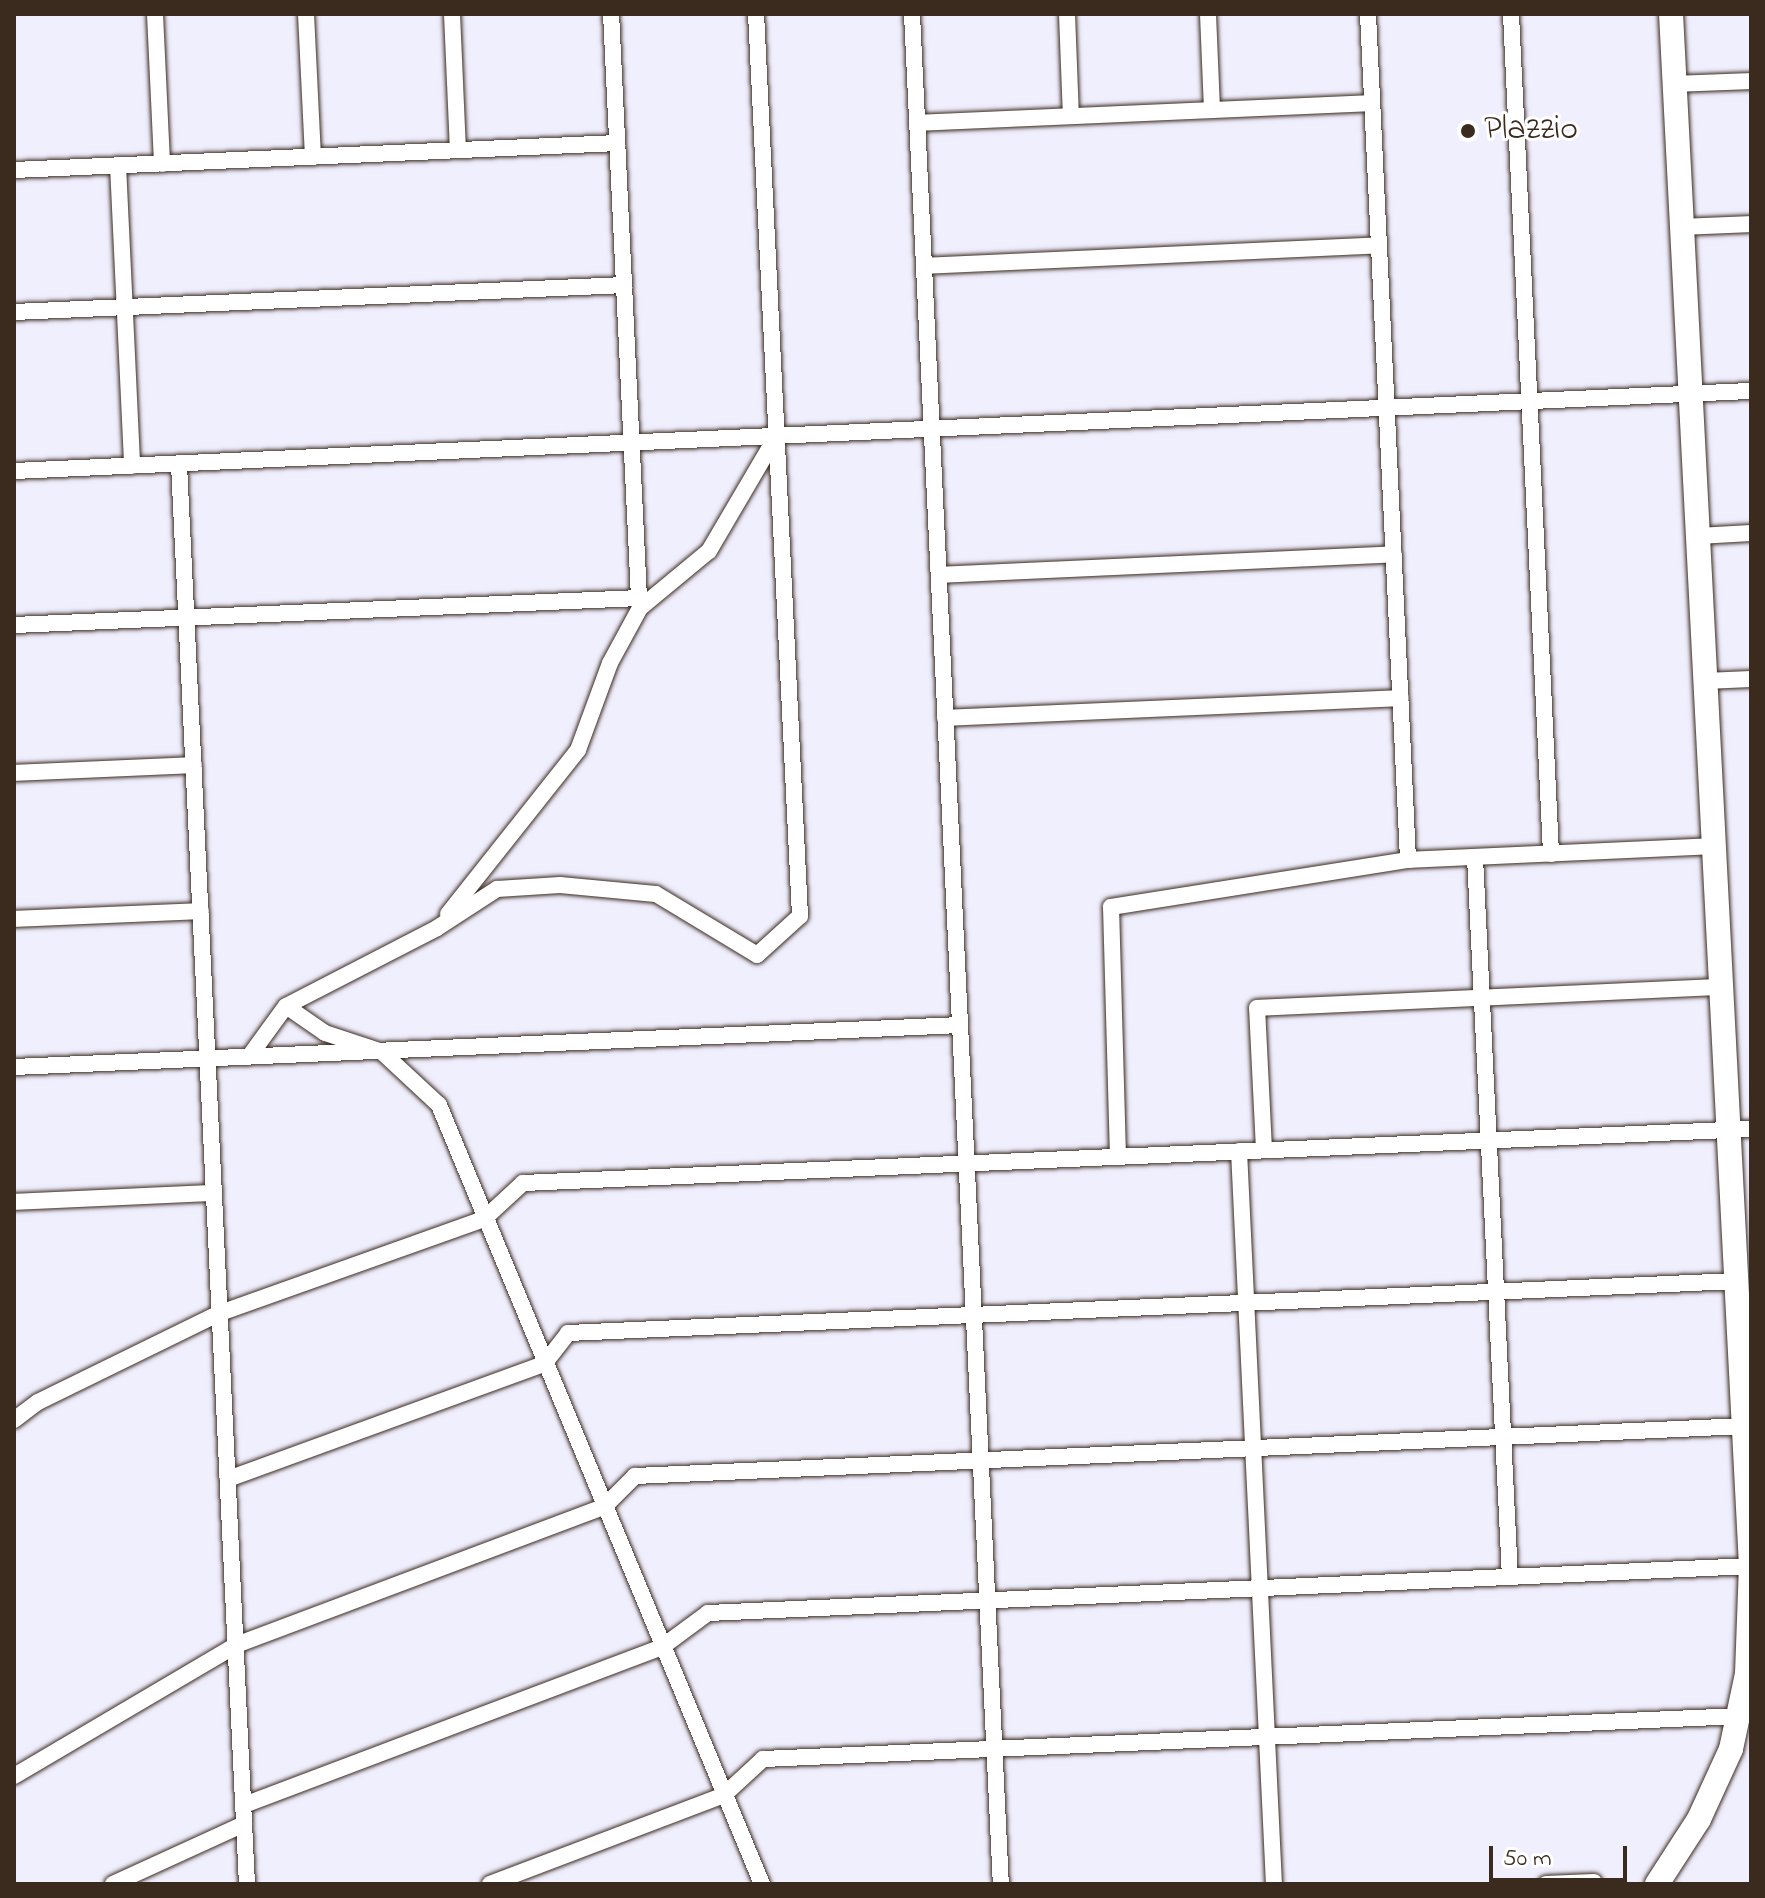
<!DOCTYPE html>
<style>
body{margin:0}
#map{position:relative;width:1765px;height:1898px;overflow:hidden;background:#f0effe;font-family:"Indie Flower",sans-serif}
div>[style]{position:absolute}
.roads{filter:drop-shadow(0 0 2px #3b2a1e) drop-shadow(0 0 2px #3b2a1e)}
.street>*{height:16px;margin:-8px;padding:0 8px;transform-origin:8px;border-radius:8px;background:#fff}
.secondary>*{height:24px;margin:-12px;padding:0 12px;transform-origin:12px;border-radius:12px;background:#fff}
.dots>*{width:22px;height:22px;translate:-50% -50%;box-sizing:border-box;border:4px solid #fff;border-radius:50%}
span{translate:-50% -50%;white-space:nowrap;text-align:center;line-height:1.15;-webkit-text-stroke:6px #fff;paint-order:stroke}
.poi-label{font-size:34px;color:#3b2a1e}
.left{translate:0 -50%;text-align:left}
.frame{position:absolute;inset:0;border:16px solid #3b2a1e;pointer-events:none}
.scale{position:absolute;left:1489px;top:1846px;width:138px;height:36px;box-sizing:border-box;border:4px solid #3b2a1e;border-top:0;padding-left:10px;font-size:24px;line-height:28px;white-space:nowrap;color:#3b2a1e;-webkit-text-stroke:6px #fff;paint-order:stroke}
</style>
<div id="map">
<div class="roads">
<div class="street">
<i style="left:155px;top:14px;width:150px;rotate:87.3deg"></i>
<i style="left:306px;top:14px;width:143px;rotate:87.2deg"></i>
<i style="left:452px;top:14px;width:136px;rotate:87.5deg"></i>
<i style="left:912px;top:14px;width:1872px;rotate:87.28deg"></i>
<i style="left:1067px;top:14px;width:102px;rotate:87.8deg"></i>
<i style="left:1208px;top:14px;width:96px;rotate:87.6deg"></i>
<i style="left:1368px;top:14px;width:847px;rotate:87.29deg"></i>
<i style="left:1511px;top:14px;width:841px;rotate:87.27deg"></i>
<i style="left:1674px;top:84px;width:77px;rotate:-2.2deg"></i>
<i style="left:917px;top:123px;width:455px;rotate:-2.5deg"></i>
<i style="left:118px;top:165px;width:301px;rotate:87.3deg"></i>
<i style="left:14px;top:170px;width:604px;rotate:-2.56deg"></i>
<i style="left:1682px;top:227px;width:69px;rotate:-2.5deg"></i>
<i style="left:924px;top:266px;width:455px;rotate:-2.6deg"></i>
<i style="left:14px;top:312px;width:611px;rotate:-2.53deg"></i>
<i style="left:179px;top:464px;width:1422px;rotate:87.26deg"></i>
<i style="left:14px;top:471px;width:1739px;rotate:-2.64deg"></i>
<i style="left:1698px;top:536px;width:53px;rotate:-3.2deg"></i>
<i style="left:939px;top:575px;width:455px;rotate:-2.6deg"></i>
<i style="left:14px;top:625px;width:626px;rotate:-2.47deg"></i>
<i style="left:639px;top:598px;width:585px;rotate:-92.74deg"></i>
<i style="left:1705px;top:681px;width:46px;rotate:-2.5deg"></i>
<i style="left:945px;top:718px;width:456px;rotate:-2.5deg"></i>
<i style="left:14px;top:773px;width:180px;rotate:-2.5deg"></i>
<i style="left:1475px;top:857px;width:721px;rotate:87.22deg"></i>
<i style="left:448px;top:914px;width:209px;rotate:-51.6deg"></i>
<i style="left:578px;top:750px;width:93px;rotate:-69.8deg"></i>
<i style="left:610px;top:663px;width:63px;rotate:-61.4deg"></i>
<i style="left:640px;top:608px;width:89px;rotate:-39.6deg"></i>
<i style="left:709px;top:551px;width:132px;rotate:-59.6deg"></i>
<i style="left:14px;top:919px;width:187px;rotate:-2.4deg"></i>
<i style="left:286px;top:1006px;width:47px;rotate:34.7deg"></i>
<i style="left:325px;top:1033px;width:60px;rotate:18.4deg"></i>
<i style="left:382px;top:1052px;width:78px;rotate:42.9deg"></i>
<i style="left:439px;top:1105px;width:843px;rotate:67.48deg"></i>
<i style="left:251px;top:1054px;width:59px;rotate:-53.9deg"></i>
<i style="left:286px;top:1006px;width:170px;rotate:-27.3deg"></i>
<i style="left:437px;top:928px;width:72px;rotate:-33deg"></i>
<i style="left:497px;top:889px;width:63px;rotate:-3.6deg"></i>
<i style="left:560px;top:885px;width:96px;rotate:5.4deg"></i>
<i style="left:656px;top:894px;width:118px;rotate:31.1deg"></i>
<i style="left:757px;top:955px;width:58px;rotate:-42.2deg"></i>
<i style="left:800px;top:916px;width:903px;rotate:-92.79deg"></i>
<i style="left:14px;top:1067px;width:947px;rotate:-2.54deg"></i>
<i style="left:1264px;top:1150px;width:142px;rotate:-92.8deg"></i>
<i style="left:1257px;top:1008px;width:464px;rotate:-2.6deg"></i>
<i style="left:1239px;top:1151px;width:734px;rotate:87.27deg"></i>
<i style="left:1118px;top:1157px;width:250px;rotate:-91.6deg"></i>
<i style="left:1111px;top:907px;width:301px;rotate:-9deg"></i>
<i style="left:1408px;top:860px;width:306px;rotate:-2.6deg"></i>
<i style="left:14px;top:1202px;width:200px;rotate:-2.6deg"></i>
<i style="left:14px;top:1420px;width:30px;rotate:-37deg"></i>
<i style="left:38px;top:1402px;width:203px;rotate:-26.1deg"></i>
<i style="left:220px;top:1313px;width:280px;rotate:-19.6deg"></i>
<i style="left:484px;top:1219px;width:53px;rotate:-42.7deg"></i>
<i style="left:523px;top:1183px;width:1229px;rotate:-2.52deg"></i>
<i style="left:228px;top:1479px;width:336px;rotate:-20deg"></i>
<i style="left:544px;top:1364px;width:39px;rotate:-52deg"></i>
<i style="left:568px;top:1333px;width:1169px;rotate:-2.55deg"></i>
<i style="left:14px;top:1776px;width:258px;rotate:-30.5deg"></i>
<i style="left:236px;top:1645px;width:393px;rotate:-20.6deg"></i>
<i style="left:604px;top:1507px;width:44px;rotate:-45deg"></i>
<i style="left:635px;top:1476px;width:1110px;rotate:-2.58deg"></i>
<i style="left:244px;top:1805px;width:447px;rotate:-20.7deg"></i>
<i style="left:662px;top:1647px;width:57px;rotate:-36.5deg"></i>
<i style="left:708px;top:1613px;width:1044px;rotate:-2.58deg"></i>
<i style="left:113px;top:1884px;width:144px;rotate:-24.6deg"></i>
<i style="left:490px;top:1884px;width:250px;rotate:-20.8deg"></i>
<i style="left:724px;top:1795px;width:53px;rotate:-42.7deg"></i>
<i style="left:763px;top:1759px;width:977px;rotate:-2.52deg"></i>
<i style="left:1546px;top:1884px;width:48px;rotate:-2.4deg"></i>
</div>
<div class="secondary">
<i style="left:1657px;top:1884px;width:77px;rotate:-57.1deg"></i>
<i style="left:1699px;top:1819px;width:77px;rotate:-65.4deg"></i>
<i style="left:1731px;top:1749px;width:77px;rotate:-78deg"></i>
<i style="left:1747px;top:1674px;width:108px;rotate:-87.9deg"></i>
<i style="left:1751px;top:1566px;width:1554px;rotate:-92.95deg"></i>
</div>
</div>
<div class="dots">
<i style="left:1468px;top:131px;background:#3b2a1e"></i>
</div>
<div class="poi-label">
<span class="left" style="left:1484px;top:131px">Plazzio</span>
</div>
<div class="frame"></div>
<div class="scale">50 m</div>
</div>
